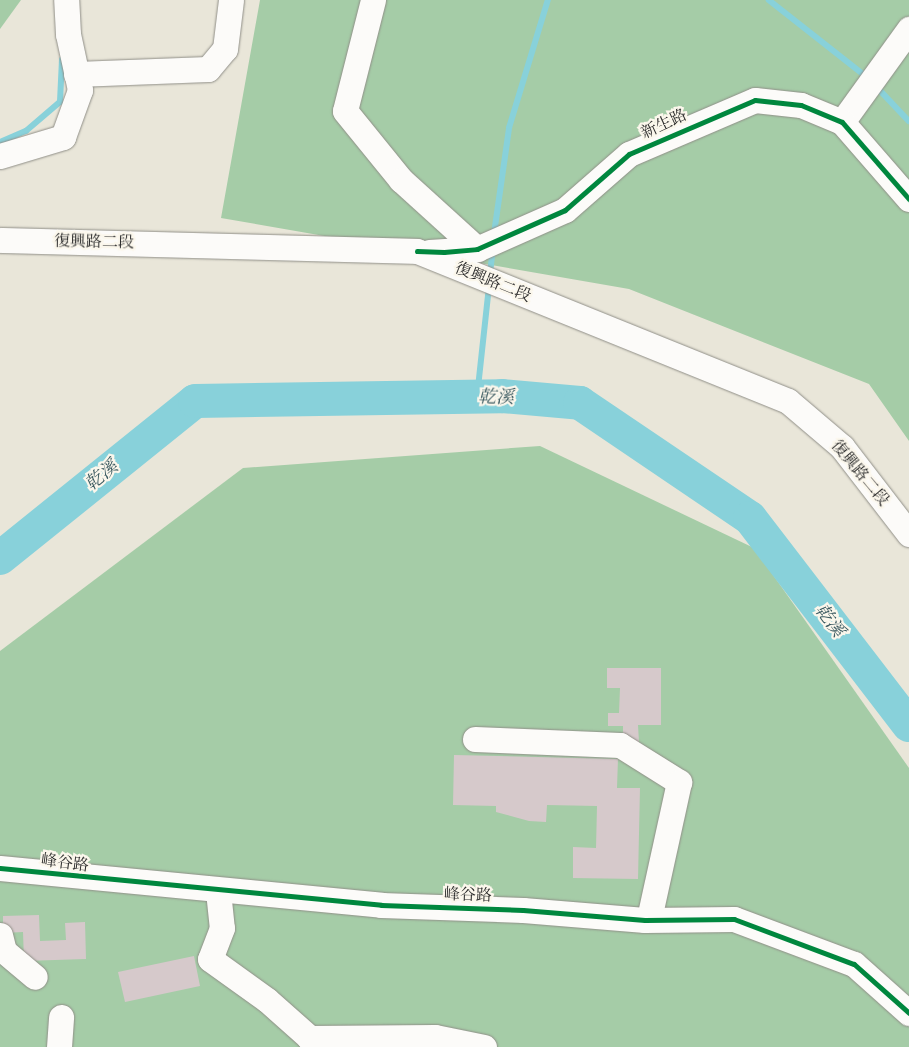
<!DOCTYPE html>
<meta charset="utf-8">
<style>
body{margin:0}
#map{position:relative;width:909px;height:1047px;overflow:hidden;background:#e9e6d9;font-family:"IM FELL French Canon","Noto Serif TC",serif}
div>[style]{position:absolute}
.forest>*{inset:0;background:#a5cca7}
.stream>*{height:5.5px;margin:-2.75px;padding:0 2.75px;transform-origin:2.75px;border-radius:2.75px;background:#88d1da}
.river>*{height:34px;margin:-17px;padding:0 17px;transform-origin:17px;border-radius:17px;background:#88d1da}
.building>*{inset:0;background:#d6c9cb}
.roads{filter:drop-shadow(0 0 1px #908f88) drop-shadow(0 0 1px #908f88)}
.minor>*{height:25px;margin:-12.5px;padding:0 12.5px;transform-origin:12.5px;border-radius:12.5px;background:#fcfbf9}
.cycleway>*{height:5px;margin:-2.5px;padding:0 2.5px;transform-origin:2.5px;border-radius:2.5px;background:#00873e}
span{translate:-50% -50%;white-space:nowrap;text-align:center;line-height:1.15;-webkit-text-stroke:4.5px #fbf7ec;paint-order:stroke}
.street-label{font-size:16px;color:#2b2b2b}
.water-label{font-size:18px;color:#3b5a60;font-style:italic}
</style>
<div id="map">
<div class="forest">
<i style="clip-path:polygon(0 0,21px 0,0 29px)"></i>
<i style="clip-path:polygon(260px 0,909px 0,909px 441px,869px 384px,629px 289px,221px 218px)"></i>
<i style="clip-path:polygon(540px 446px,754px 548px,909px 768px,909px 1047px,0 1047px,0 651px,243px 468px)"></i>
</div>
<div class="stream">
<i style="left:769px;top:0;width:126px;rotate:38.2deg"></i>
<i style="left:876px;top:86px;width:48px;rotate:46.7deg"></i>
<i style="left:0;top:142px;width:28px;rotate:-23deg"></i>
<i style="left:26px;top:131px;width:45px;rotate:-40.5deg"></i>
<i style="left:60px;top:102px;width:42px;rotate:-87.3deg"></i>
<i style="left:494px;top:234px;width:107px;rotate:-81.9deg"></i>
<i style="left:509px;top:128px;width:134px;rotate:-73.1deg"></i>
<i style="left:490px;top:273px;width:23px;rotate:-83deg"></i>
<i style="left:477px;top:397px;width:111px;rotate:-83.8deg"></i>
</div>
<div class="river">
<i style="left:0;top:558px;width:250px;rotate:-38.8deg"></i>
<i style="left:195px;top:401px;width:307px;rotate:-0.9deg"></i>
<i style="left:502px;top:396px;width:78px;rotate:5.1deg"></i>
<i style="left:580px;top:403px;width:205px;rotate:34.1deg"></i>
<i style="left:750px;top:518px;width:261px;rotate:52.5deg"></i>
</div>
<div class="building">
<i style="clip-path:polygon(607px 668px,661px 668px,661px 725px,638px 725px,639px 742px,623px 742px,623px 726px,608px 726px,608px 713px,619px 713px,620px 688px,607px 688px)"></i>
<i style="clip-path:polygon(454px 755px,618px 759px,617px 788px,640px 788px,638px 879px,573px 878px,573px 847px,596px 848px,597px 806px,547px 805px,546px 822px,529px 821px,496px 812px,496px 806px,453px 805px)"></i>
<i style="clip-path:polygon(39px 915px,40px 941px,66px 940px,65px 923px,85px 922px,86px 959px,24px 961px,23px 932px,3px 933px,3px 916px)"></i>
<i style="clip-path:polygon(194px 956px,200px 986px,125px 1002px,118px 972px)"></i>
</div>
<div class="roads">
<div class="minor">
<i style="left:373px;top:0;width:114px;rotate:104.2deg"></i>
<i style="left:345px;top:111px;width:89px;rotate:50.9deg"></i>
<i style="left:401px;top:180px;width:103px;rotate:42.2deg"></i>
<i style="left:76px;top:74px;width:132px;rotate:-2.2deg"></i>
<i style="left:208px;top:69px;width:26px;rotate:-50deg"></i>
<i style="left:225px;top:49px;width:49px;rotate:-83deg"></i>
<i style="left:842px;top:122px;width:115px;rotate:-54.2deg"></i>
<i style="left:0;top:156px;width:66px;rotate:-16.8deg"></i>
<i style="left:63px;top:137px;width:50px;rotate:-70.1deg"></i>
<i style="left:80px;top:90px;width:57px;rotate:-102.1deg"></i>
<i style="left:68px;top:34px;width:34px;rotate:-93deg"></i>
<i style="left:0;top:240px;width:417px;rotate:1.5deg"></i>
<i style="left:417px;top:251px;width:400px;rotate:22deg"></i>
<i style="left:788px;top:401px;width:71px;rotate:40.4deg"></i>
<i style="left:842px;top:447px;width:110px;rotate:52.4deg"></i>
<i style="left:429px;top:252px;width:48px;rotate:-3.6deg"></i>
<i style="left:477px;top:249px;width:96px;rotate:-23.9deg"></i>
<i style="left:565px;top:210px;width:85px;rotate:-41.2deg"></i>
<i style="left:629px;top:154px;width:137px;rotate:-23.2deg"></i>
<i style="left:755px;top:100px;width:46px;rotate:6.2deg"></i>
<i style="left:801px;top:105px;width:44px;rotate:22.5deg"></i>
<i style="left:842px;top:122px;width:102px;rotate:49deg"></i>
<i style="left:475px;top:739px;width:145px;rotate:2.4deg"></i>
<i style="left:620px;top:745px;width:70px;rotate:32.1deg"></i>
<i style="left:679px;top:782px;width:140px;rotate:102.4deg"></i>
<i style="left:0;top:868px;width:383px;rotate:5.5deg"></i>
<i style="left:381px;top:905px;width:142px;rotate:2deg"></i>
<i style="left:523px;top:910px;width:122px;rotate:4.7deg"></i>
<i style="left:645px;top:920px;width:89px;rotate:-0.6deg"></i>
<i style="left:734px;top:919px;width:128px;rotate:20.6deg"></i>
<i style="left:854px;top:964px;width:74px;rotate:41.7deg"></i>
<i style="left:218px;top:891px;width:37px;rotate:84deg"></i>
<i style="left:222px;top:928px;width:33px;rotate:111deg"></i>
<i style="left:210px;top:959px;width:70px;rotate:35.7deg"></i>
<i style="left:267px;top:1000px;width:71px;rotate:41.6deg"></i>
<i style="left:0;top:935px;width:16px;rotate:76deg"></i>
<i style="left:4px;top:951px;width:40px;rotate:40deg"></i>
<i style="left:309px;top:1038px;width:126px;rotate:-0.5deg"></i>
<i style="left:435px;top:1037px;width:50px;rotate:11.5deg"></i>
<i style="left:59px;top:1047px;width:30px;rotate:-86deg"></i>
</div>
</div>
<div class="cycleway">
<i style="left:417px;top:251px;width:27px;rotate:2deg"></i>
<i style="left:444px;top:252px;width:33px;rotate:-5deg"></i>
<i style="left:477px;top:249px;width:96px;rotate:-23.9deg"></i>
<i style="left:565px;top:210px;width:85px;rotate:-41.2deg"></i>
<i style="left:629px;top:154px;width:137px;rotate:-23.2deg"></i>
<i style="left:755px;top:100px;width:46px;rotate:6.2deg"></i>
<i style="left:801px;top:105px;width:44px;rotate:22.5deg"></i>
<i style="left:842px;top:122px;width:102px;rotate:49deg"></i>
<i style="left:0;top:868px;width:383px;rotate:5.5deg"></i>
<i style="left:381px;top:905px;width:142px;rotate:2deg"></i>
<i style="left:523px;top:910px;width:122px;rotate:4.7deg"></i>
<i style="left:645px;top:920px;width:89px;rotate:-0.6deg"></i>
<i style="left:734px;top:919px;width:128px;rotate:20.6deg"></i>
<i style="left:854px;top:964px;width:74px;rotate:41.7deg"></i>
</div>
<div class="street-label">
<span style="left:664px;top:124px;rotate:-25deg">新生路</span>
<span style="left:94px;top:242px;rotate:1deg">復興路二段</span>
<span style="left:493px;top:282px;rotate:22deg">復興路二段</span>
<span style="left:860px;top:473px;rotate:50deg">復興路二段</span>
<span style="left:65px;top:863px;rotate:7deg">峰谷路</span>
<span style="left:468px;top:895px;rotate:2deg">峰谷路</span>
</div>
<div class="water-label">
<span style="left:496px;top:398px;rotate:1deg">乾溪</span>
<span style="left:102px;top:476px;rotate:-39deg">乾溪</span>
<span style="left:829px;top:621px;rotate:53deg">乾溪</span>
</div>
</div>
